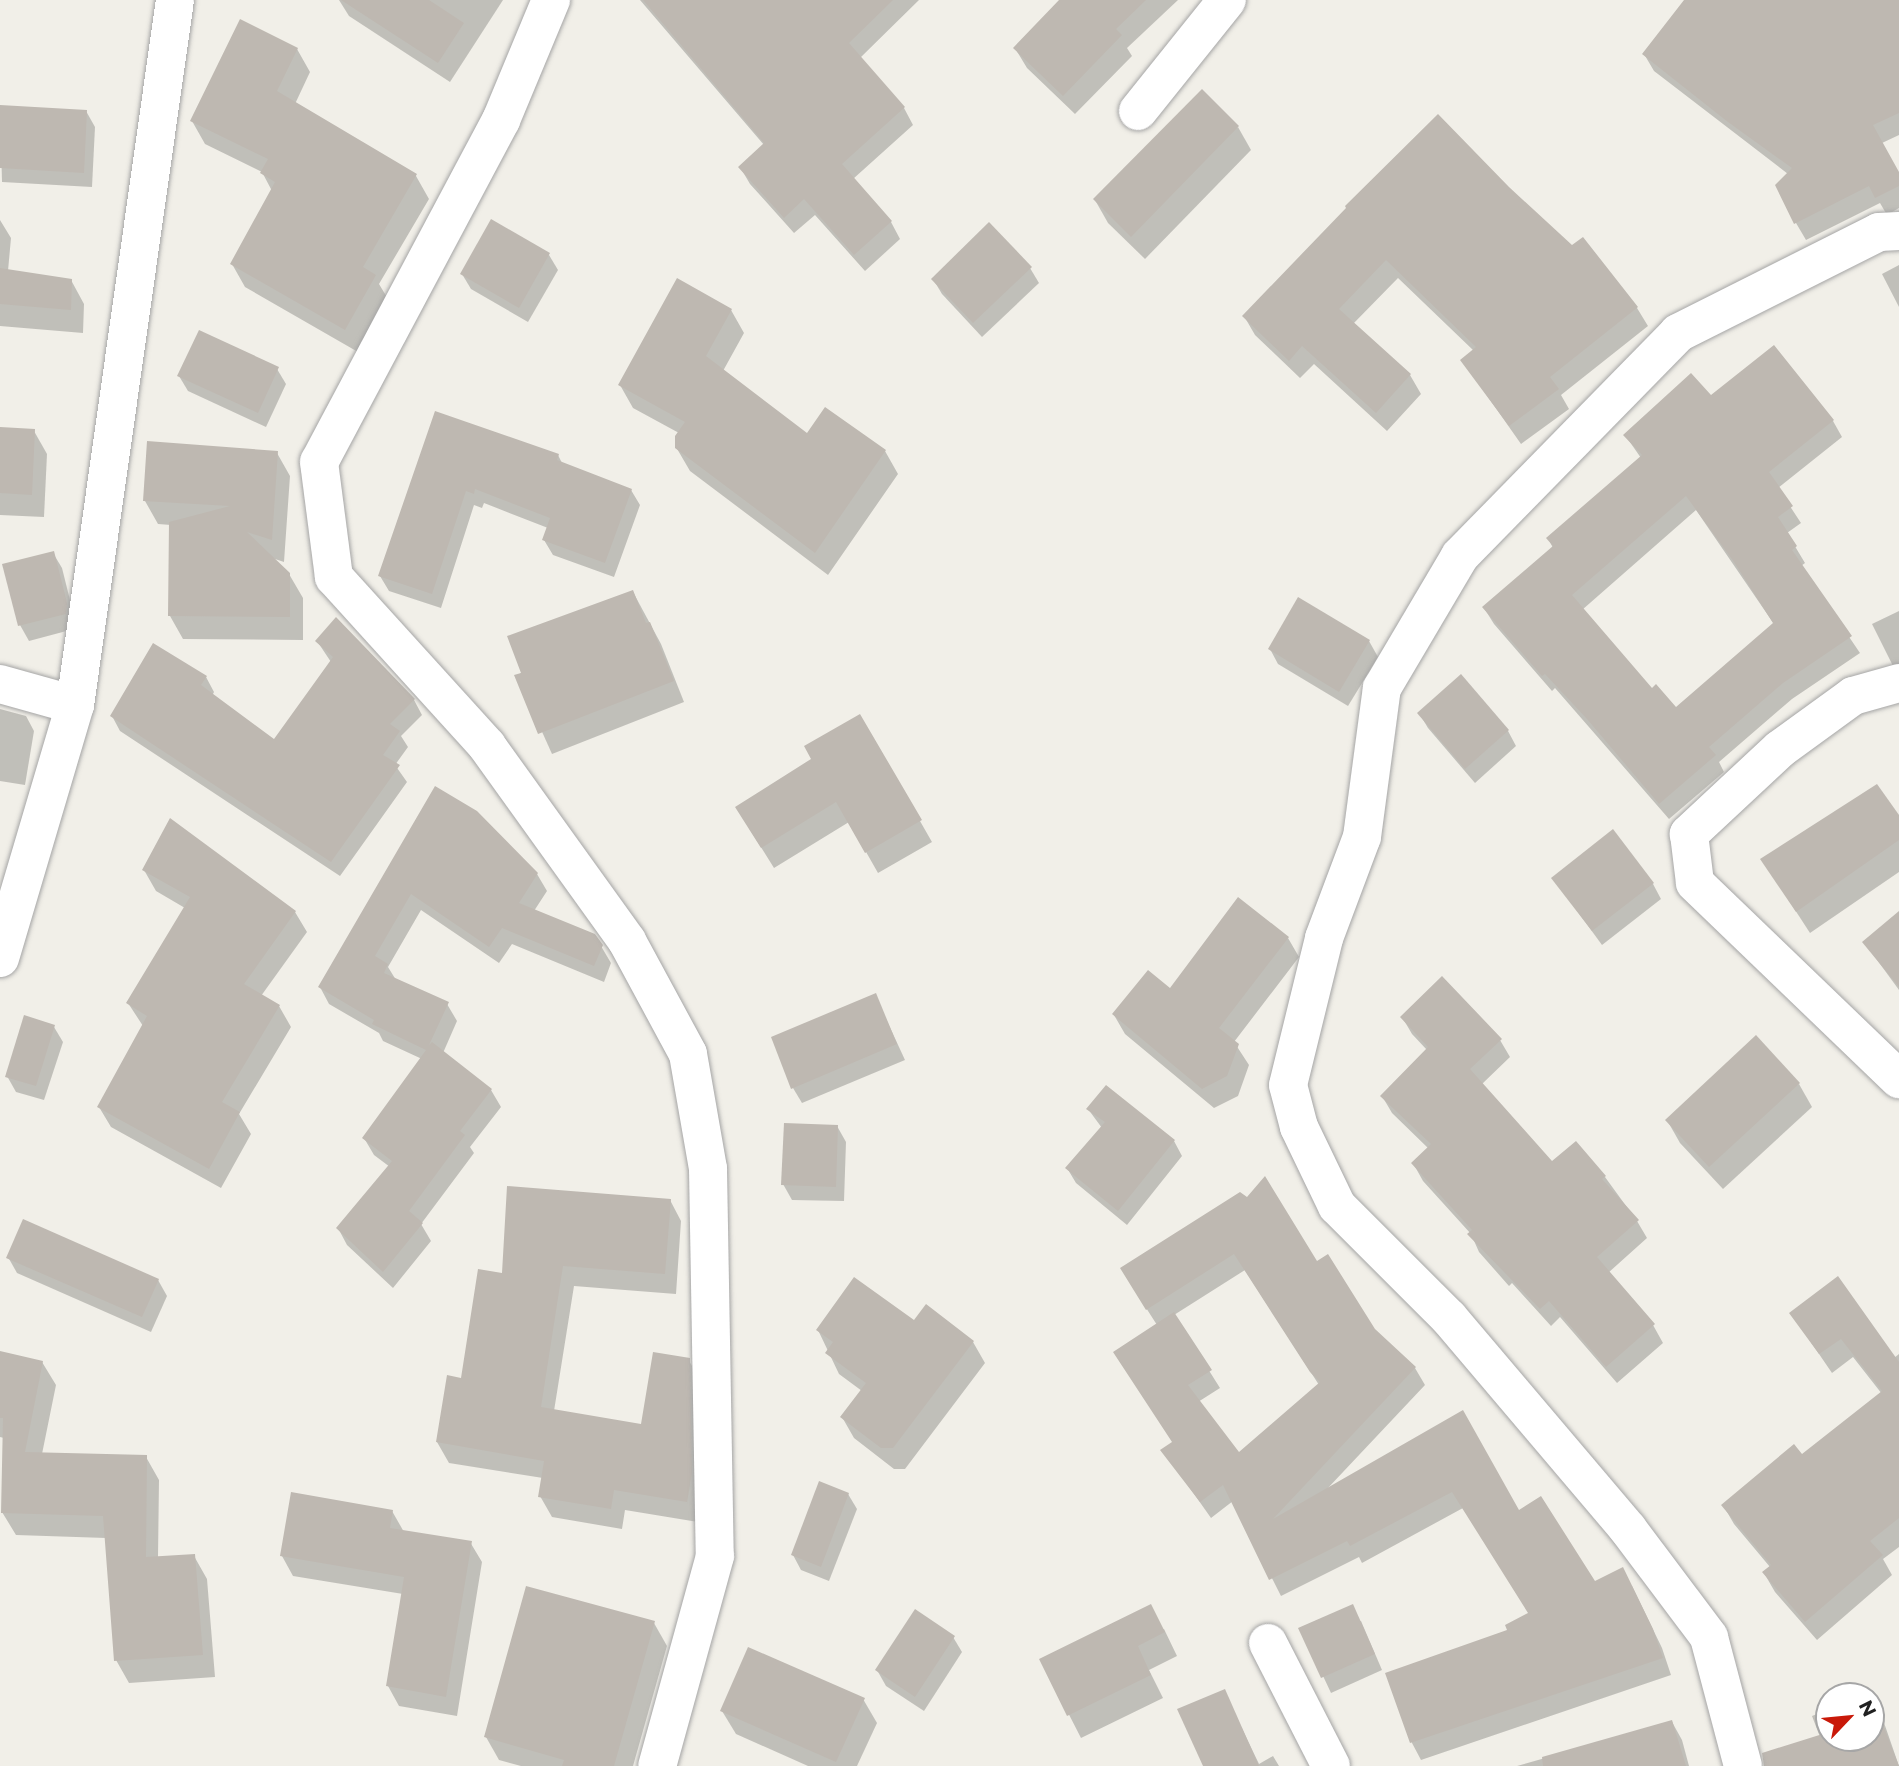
<!DOCTYPE html>
<style>
body{margin:0}
#map{position:relative;width:1899px;height:1766px;overflow:hidden;background:#f1efe8;font-family:Montserrat,sans-serif}
div>[style]{position:absolute}
.shadow>*{inset:0;background:#0003}
.building>*{inset:0;background:#beb8b1}
.roads{filter:drop-shadow(0 0 2px #a5a5a5) drop-shadow(0 0 2px #a5a5a5)}
.street>*{height:38px;margin:-19px;padding:0 19px;transform-origin:19px;border-radius:19px;background:#fff}
span{translate:-50% -50%;white-space:nowrap;text-align:center;line-height:1.15;-webkit-text-stroke:7px #fff;paint-order:stroke}
.north{position:absolute;left:1815px;top:1682px;width:70px;height:70px;box-sizing:border-box;background:#fff;border:2px solid #a6a6a6;border-radius:50%;rotate:64deg;font-size:19px;font-weight:700;line-height:28px;text-align:center;color:#212121}
.north::after{content:'';display:block;margin:auto;width:24px;height:32px;background:#c91909;clip-path:polygon(50% 0,100% 100%,50% 72%,0 100%)}
</style>
<div id="map">
<div class="shadow">
<i style="clip-path:polygon(339px 0,503px 0,450px 82px,349px 16px)"></i>
<i style="clip-path:polygon(640px 0,919px 0,860px 58px,904px 108px,913px 125px,853px 179px,891px 222px,900px 239px,865px 271px,815px 215px,794px 233px,750px 184px,740px 167px,764px 145px)"></i>
<i style="clip-path:polygon(1062px 0,1178px 0,1127px 48px,1132px 56px,1075px 114px,1027px 68px,1015px 48px)"></i>
<i style="clip-path:polygon(1686px 0,1899px 0,1899px 135px,1882px 143px,1899px 175px,1899px 208px,1887px 215px,1880px 203px,1806px 240px,1796px 223px,1788px 174px,1654px 71px,1644px 54px)"></i>
<i style="clip-path:polygon(297px 49px,310px 72px,295px 104px,416px 176px,429px 199px,379px 284px,388px 299px,358px 352px,245px 287px,232px 264px,272px 191px,262px 172px,205px 144px,192px 121px)"></i>
<i style="clip-path:polygon(0 106px,86px 111px,95px 127px,92px 187px,2px 182px)"></i>
<i style="clip-path:polygon(1238px 127px,1251px 150px,1145px 259px,1108px 223px,1095px 200px)"></i>
<i style="clip-path:polygon(1508px 188px,1637px 308px,1648px 326px,1561px 395px,1569px 409px,1521px 444px,1462px 360px,1474px 351px,1398px 278px,1353px 324px,1410px 375px,1421px 394px,1387px 431px,1314px 364px,1300px 378px,1255px 335px,1244px 316px)"></i>
<i style="clip-path:polygon(0 220px,11px 238px,8px 271px,71px 280px,84px 304px,83px 333px,0 326px)"></i>
<i style="clip-path:polygon(549px 255px,558px 270px,528px 322px,471px 289px,462px 274px)"></i>
<i style="clip-path:polygon(1899px 265px,1899px 307px,1882px 274px)"></i>
<i style="clip-path:polygon(1030px 268px,1039px 283px,982px 337px,942px 294px,933px 279px)"></i>
<i style="clip-path:polygon(731px 310px,744px 333px,723px 371px,808px 436px,885px 451px,898px 474px,828px 575px,690px 471px,676px 447px,679px 433px,633px 408px,620px 385px)"></i>
<i style="clip-path:polygon(277px 369px,286px 384px,266px 427px,188px 391px,179px 376px)"></i>
<i style="clip-path:polygon(evenodd,1711px 397px,1833px 421px,1842px 437px,1778px 488px,1801px 523px,1787px 533px,1805px 563px,1801px 566px,1860px 653px,1792px 699px,1719px 762px,1724px 772px,1669px 819px,1555px 688px,1552px 691px,1494px 624px,1484px 608px,1553px 548px,1548px 538px,1641px 458px,1625px 435px,1711px 397px,1696px 510px,1774px 624px,1675px 710px,1651px 691px,1582px 610px,1696px 510px)"></i>
<i style="clip-path:polygon(436px 413px,558px 455px,563px 465px,631px 490px,640px 505px,614px 577px,553px 555px,544px 540px,548px 528px,484px 503px,482px 508px,474px 505px,441px 608px,389px 591px,380px 576px)"></i>
<i style="clip-path:polygon(0 429px,34px 431px,47px 454px,44px 517px,0 515px)"></i>
<i style="clip-path:polygon(277px 453px,290px 476px,284px 562px,272px 558px,289px 574px,303px 598px,303px 640px,183px 639px,170px 616px,171px 525px,158px 524px,145px 501px)"></i>
<i style="clip-path:polygon(53px 553px,62px 568px,75px 620px,74px 629px,29px 641px,20px 625px)"></i>
<i style="clip-path:polygon(633px 592px,661px 644px,684px 702px,552px 754px,517px 676px)"></i>
<i style="clip-path:polygon(1299px 599px,1369px 641px,1378px 657px,1348px 706px,1278px 664px,1270px 649px)"></i>
<i style="clip-path:polygon(1899px 611px,1899px 678px,1872px 624px)"></i>
<i style="clip-path:polygon(317px 641px,414px 700px,422px 715px,401px 736px,408px 747px,395px 765px,407px 782px,340px 876px,120px 731px,112px 716px,206px 677px,214px 692px,212px 696px,274px 741px,331px 662px)"></i>
<i style="clip-path:polygon(1461px 677px,1508px 731px,1516px 746px,1475px 783px,1428px 728px,1419px 713px)"></i>
<i style="clip-path:polygon(0 709px,26px 716px,34px 731px,25px 785px,0 781px)"></i>
<i style="clip-path:polygon(860px 716px,932px 842px,878px 873px,849px 822px,774px 868px,749px 828px)"></i>
<i style="clip-path:polygon(436px 789px,537px 874px,547px 891px,534px 911px,601px 946px,611px 963px,604px 982px,512px 944px,499px 963px,421px 910px,388px 967px,396px 980px,447px 1004px,457px 1021px,443px 1053px,491px 1090px,501px 1107px,470px 1147px,474px 1153px,421px 1224px,431px 1241px,393px 1288px,347px 1245px,338px 1228px,390px 1167px,374px 1155px,364px 1138px,422px 1059px,383px 1041px,379px 1033px,329px 1004px,320px 987px)"></i>
<i style="clip-path:polygon(1899px 819px,1899px 872px,1810px 933px,1762px 859px)"></i>
<i style="clip-path:polygon(144px 870px,295px 912px,307px 932px,261px 996px,279px 1006px,291px 1027px,239px 1114px,251px 1134px,221px 1188px,111px 1127px,99px 1107px,143px 1026px,128px 1003px,185px 908px,156px 891px)"></i>
<i style="clip-path:polygon(1553px 878px,1653px 884px,1661px 899px,1602px 945px)"></i>
<i style="clip-path:polygon(1899px 913px,1899px 990px,1864px 942px)"></i>
<i style="clip-path:polygon(1288px 938px,1299px 957px,1234px 1042px,1249px 1065px,1238px 1096px,1214px 1108px,1125px 1034px,1114px 1015px)"></i>
<i style="clip-path:polygon(875px 995px,905px 1060px,802px 1103px,793px 1088px)"></i>
<i style="clip-path:polygon(1402px 1017px,1500px 1040px,1510px 1057px,1482px 1084px,1552px 1163px,1605px 1177px,1637px 1221px,1647px 1238px,1608px 1273px,1653px 1325px,1663px 1343px,1617px 1383px,1560px 1317px,1551px 1326px,1512px 1283px,1509px 1286px,1479px 1252px,1471px 1234px,1423px 1181px,1413px 1163px,1429px 1149px,1392px 1113px,1382px 1096px,1427px 1050px,1412px 1034px)"></i>
<i style="clip-path:polygon(54px 1027px,63px 1042px,44px 1100px,16px 1092px,7px 1076px)"></i>
<i style="clip-path:polygon(1799px 1084px,1812px 1107px,1723px 1189px,1680px 1143px,1667px 1120px)"></i>
<i style="clip-path:polygon(1088px 1109px,1174px 1141px,1182px 1156px,1127px 1225px,1076px 1183px,1067px 1168px,1102px 1128px)"></i>
<i style="clip-path:polygon(837px 1126px,846px 1142px,844px 1201px,792px 1200px,783px 1184px)"></i>
<i style="clip-path:polygon(evenodd,1240px 1194px,1316px 1264px,1374px 1330px,1415px 1368px,1425px 1385px,1327px 1489px,1462px 1412px,1518px 1512px,1594px 1583px,1632px 1586px,1662px 1648px,1671px 1675px,1421px 1760px,1412px 1743px,1387px 1674px,1510px 1631px,1530px 1614px,1463px 1508px,1362px 1563px,1359px 1557px,1281px 1596px,1233px 1501px,1211px 1518px,1163px 1450px,1173px 1443px,1157px 1325px,1132px 1286px,1240px 1194px,1245px 1270px,1319px 1385px,1238px 1455px,1198px 1402px,1220px 1388px,1174px 1315px,1245px 1270px)"></i>
<i style="clip-path:polygon(670px 1200px,681px 1221px,676px 1294px,574px 1286px,554px 1411px,643px 1426px,688px 1359px,700px 1380px,698px 1522px,625px 1510px,622px 1529px,552px 1517px,540px 1496px,543px 1478px,449px 1463px,437px 1442px,503px 1275px)"></i>
<i style="clip-path:polygon(8px 1257px,158px 1280px,167px 1296px,151px 1332px,17px 1273px)"></i>
<i style="clip-path:polygon(1791px 1313px,1894px 1358px,1899px 1354px,1899px 1547px,1883px 1559px,1892px 1575px,1817px 1640px,1775px 1592px,1764px 1573px,1770px 1567px,1734px 1524px,1723px 1505px,1802px 1457px,1882px 1394px,1853px 1357px,1832px 1373px)"></i>
<i style="clip-path:polygon(914px 1322px,973px 1342px,985px 1363px,905px 1469px,894px 1469px,854px 1438px,842px 1417px,862px 1391px,839px 1374px,818px 1330px)"></i>
<i style="clip-path:polygon(0 1353px,42px 1362px,56px 1385px,42px 1454px,146px 1457px,159px 1480px,158px 1558px,194px 1556px,207px 1579px,215px 1677px,129px 1683px,116px 1660px,106px 1538px,16px 1535px,2px 1512px,4px 1438px,0 1437px)"></i>
<i style="clip-path:polygon(848px 1494px,857px 1509px,829px 1581px,801px 1570px,793px 1555px)"></i>
<i style="clip-path:polygon(392px 1511px,404px 1532px,470px 1542px,482px 1562px,457px 1716px,399px 1706px,388px 1686px,403px 1594px,293px 1576px,282px 1556px)"></i>
<i style="clip-path:polygon(1361px 1621px,1382px 1670px,1331px 1693px,1301px 1629px)"></i>
<i style="clip-path:polygon(654px 1623px,667px 1646px,633px 1766px,521px 1766px,499px 1760px,486px 1737px)"></i>
<i style="clip-path:polygon(1164px 1629px,1177px 1656px,1149px 1670px,1163px 1698px,1081px 1738px,1041px 1660px)"></i>
<i style="clip-path:polygon(953px 1637px,962px 1652px,924px 1711px,886px 1686px,877px 1670px)"></i>
<i style="clip-path:polygon(1224px 1691px,1259px 1764px,1273px 1756px,1279px 1766px,1204px 1766px)"></i>
<i style="clip-path:polygon(1871px 1696px,1881px 1714px,1899px 1766px,1771px 1766px,1820px 1737px,1812px 1716px,1829px 1709px,1829px 1738px,1871px 1738px)"></i>
<i style="clip-path:polygon(863px 1699px,877px 1723px,857px 1766px,808px 1766px,736px 1734px,722px 1711px)"></i>
<i style="clip-path:polygon(1672px 1722px,1682px 1740px,1689px 1766px,1517px 1766px)"></i>
</div>
<div class="building">
<i style="clip-path:polygon(341px 0,429px 0,464px 23px,438px 63px)"></i>
<i style="clip-path:polygon(643px 0,893px 0,849px 43px,905px 107px,842px 164px,892px 221px,854px 255px,804px 199px,784px 218px,738px 167px,764px 143px)"></i>
<i style="clip-path:polygon(1059px 0,1146px 0,1116px 29px,1122px 35px,1063px 96px,1013px 48px)"></i>
<i style="clip-path:polygon(1684px 0,1899px 0,1899px 113px,1873px 125px,1899px 172px,1899px 186px,1875px 198px,1869px 186px,1794px 224px,1775px 185px,1792px 168px,1728px 122px,1642px 54px)"></i>
<i style="clip-path:polygon(240px 19px,298px 48px,277px 91px,417px 174px,363px 267px,376px 275px,345px 330px,230px 264px,275px 182px,260px 173px,268px 159px,190px 121px)"></i>
<i style="clip-path:polygon(1202px 89px,1239px 126px,1131px 237px,1093px 199px)"></i>
<i style="clip-path:polygon(0 105px,87px 110px,84px 173px,0 168px)"></i>
<i style="clip-path:polygon(1438px 114px,1509px 187px,1572px 245px,1583px 237px,1638px 307px,1550px 377px,1559px 389px,1509px 426px,1460px 360px,1476px 347px,1386px 260px,1339px 309px,1411px 374px,1376px 413px,1302px 346px,1289px 361px,1242px 316px,1346px 208px,1345px 206px)"></i>
<i style="clip-path:polygon(491px 219px,550px 253px,519px 308px,460px 274px)"></i>
<i style="clip-path:polygon(989px 222px,1032px 267px,973px 323px,931px 279px)"></i>
<i style="clip-path:polygon(0 268px,72px 279px,71px 310px,0 304px)"></i>
<i style="clip-path:polygon(677px 278px,732px 309px,706px 356px,807px 433px,825px 407px,886px 450px,815px 553px,675px 448px,675px 436px,685px 422px,618px 385px)"></i>
<i style="clip-path:polygon(199px 330px,279px 367px,258px 413px,177px 376px)"></i>
<i style="clip-path:polygon(evenodd,1774px 345px,1834px 420px,1769px 472px,1793px 506px,1778px 517px,1797px 546px,1792px 550px,1852px 636px,1783px 683px,1709px 747px,1716px 755px,1659px 804px,1587px 719px,1545px 674px,1542px 676px,1482px 607px,1553px 546px,1546px 538px,1642px 455px,1623px 435px,1691px 373px,1711px 395px,1774px 345px,1686px 496px,1734px 562px,1773px 623px,1676px 707px,1656px 684px,1652px 688px,1572px 595px,1686px 496px)"></i>
<i style="clip-path:polygon(435px 411px,559px 454px,557px 460px,632px 489px,605px 563px,542px 540px,550px 518px,475px 489px,474px 494px,466px 491px,432px 594px,378px 576px)"></i>
<i style="clip-path:polygon(0 427px,35px 429px,32px 495px,0 493px)"></i>
<i style="clip-path:polygon(147px 441px,278px 451px,272px 540px,247px 532px,290px 573px,290px 617px,168px 616px,169px 522px,230px 506px,143px 501px)"></i>
<i style="clip-path:polygon(54px 551px,67px 603px,66px 614px,18px 626px,2px 564px)"></i>
<i style="clip-path:polygon(633px 590px,646px 623px,650px 622px,674px 681px,538px 734px,514px 675px,521px 673px,507px 636px)"></i>
<i style="clip-path:polygon(1298px 597px,1370px 640px,1339px 692px,1268px 649px)"></i>
<i style="clip-path:polygon(336px 617px,415px 699px,390px 724px,400px 731px,383px 755px,400px 765px,331px 862px,110px 716px,153px 643px,207px 676px,201px 685px,274px 739px,333px 657px,315px 641px)"></i>
<i style="clip-path:polygon(1461px 674px,1509px 730px,1465px 769px,1417px 713px)"></i>
<i style="clip-path:polygon(860px 714px,922px 820px,865px 853px,836px 802px,761px 848px,735px 807px,811px 759px,804px 746px)"></i>
<i style="clip-path:polygon(1877px 784px,1899px 815px,1899px 840px,1796px 912px,1760px 859px)"></i>
<i style="clip-path:polygon(435px 786px,477px 811px,538px 873px,519px 903px,595px 934px,603px 945px,594px 966px,502px 928px,489px 947px,411px 894px,375px 956px,388px 964px,384px 973px,449px 1002px,429px 1045px,432px 1042px,492px 1089px,460px 1131px,465px 1135px,409px 1211px,423px 1223px,383px 1272px,336px 1228px,392px 1161px,362px 1138px,426px 1050px,372px 1024px,374px 1020px,318px 987px)"></i>
<i style="clip-path:polygon(170px 818px,296px 911px,244px 984px,280px 1005px,222px 1102px,240px 1112px,209px 1169px,97px 1107px,147px 1016px,126px 1003px,190px 897px,142px 870px)"></i>
<i style="clip-path:polygon(1613px 829px,1654px 883px,1592px 931px,1551px 878px)"></i>
<i style="clip-path:polygon(1238px 897px,1289px 937px,1219px 1028px,1239px 1044px,1227px 1076px,1202px 1089px,1112px 1014px,1148px 970px,1170px 988px)"></i>
<i style="clip-path:polygon(1899px 911px,1899px 987px,1862px 942px)"></i>
<i style="clip-path:polygon(1442px 976px,1502px 1039px,1470px 1069px,1552px 1161px,1576px 1141px,1606px 1176px,1602px 1179px,1639px 1220px,1597px 1257px,1655px 1324px,1606px 1367px,1549px 1301px,1540px 1309px,1467px 1234px,1472px 1230px,1411px 1163px,1431px 1144px,1380px 1096px,1428px 1047px,1400px 1017px)"></i>
<i style="clip-path:polygon(876px 993px,897px 1044px,791px 1089px,771px 1037px)"></i>
<i style="clip-path:polygon(24px 1015px,55px 1025px,36px 1086px,5px 1077px)"></i>
<i style="clip-path:polygon(1756px 1035px,1800px 1083px,1709px 1167px,1665px 1120px)"></i>
<i style="clip-path:polygon(1106px 1085px,1175px 1140px,1118px 1211px,1065px 1168px,1105px 1122px,1086px 1109px)"></i>
<i style="clip-path:polygon(784px 1123px,838px 1125px,836px 1187px,781px 1185px)"></i>
<i style="clip-path:polygon(1265px 1176px,1317px 1261px,1328px 1254px,1375px 1329px,1416px 1367px,1273px 1519px,1463px 1410px,1519px 1510px,1541px 1496px,1595px 1581px,1623px 1567px,1653px 1629px,1663px 1658px,1410px 1743px,1385px 1673px,1507px 1630px,1505px 1625px,1528px 1613px,1452px 1492px,1350px 1546px,1347px 1541px,1269px 1580px,1223px 1485px,1200px 1502px,1160px 1450px,1172px 1442px,1113px 1352px,1174px 1312px,1212px 1370px,1188px 1385px,1239px 1452px,1320px 1382px,1310px 1372px,1234px 1254px,1146px 1310px,1120px 1268px,1240px 1192px,1247px 1197px)"></i>
<i style="clip-path:polygon(507px 1186px,671px 1199px,665px 1274px,563px 1266px,541px 1407px,641px 1424px,653px 1352px,690px 1358px,692px 1473px,687px 1502px,614px 1490px,611px 1509px,538px 1497px,544px 1461px,436px 1442px,447px 1375px,461px 1378px,478px 1269px,502px 1273px)"></i>
<i style="clip-path:polygon(23px 1219px,159px 1279px,142px 1317px,6px 1258px)"></i>
<i style="clip-path:polygon(1838px 1276px,1899px 1362px,1899px 1518px,1870px 1541px,1883px 1555px,1805px 1622px,1762px 1572px,1771px 1565px,1721px 1505px,1794px 1444px,1802px 1454px,1882px 1391px,1841px 1339px,1819px 1354px,1789px 1313px)"></i>
<i style="clip-path:polygon(854px 1277px,914px 1320px,926px 1304px,974px 1341px,893px 1448px,881px 1448px,840px 1417px,866px 1383px,825px 1353px,833px 1342px,816px 1330px)"></i>
<i style="clip-path:polygon(0 1351px,43px 1361px,25px 1452px,147px 1455px,146px 1557px,195px 1554px,203px 1655px,114px 1661px,103px 1516px,1px 1513px,3px 1418px,0 1418px)"></i>
<i style="clip-path:polygon(819px 1481px,849px 1493px,821px 1567px,791px 1555px)"></i>
<i style="clip-path:polygon(291px 1492px,393px 1510px,390px 1528px,472px 1541px,446px 1697px,386px 1686px,404px 1577px,280px 1556px)"></i>
<i style="clip-path:polygon(526px 1586px,655px 1621px,614px 1766px,562px 1766px,564px 1760px,484px 1737px)"></i>
<i style="clip-path:polygon(1151px 1604px,1165px 1632px,1138px 1646px,1151px 1675px,1067px 1716px,1039px 1659px)"></i>
<i style="clip-path:polygon(1353px 1604px,1375px 1654px,1321px 1678px,1298px 1628px)"></i>
<i style="clip-path:polygon(915px 1609px,955px 1636px,915px 1697px,875px 1670px)"></i>
<i style="clip-path:polygon(748px 1647px,865px 1698px,836px 1762px,720px 1711px)"></i>
<i style="clip-path:polygon(1225px 1689px,1259px 1766px,1203px 1766px,1177px 1709px)"></i>
<i style="clip-path:polygon(1880px 1717px,1899px 1766px,1764px 1766px,1762px 1753px,1829px 1732px,1829px 1738px,1871px 1738px,1871px 1719px)"></i>
<i style="clip-path:polygon(1672px 1720px,1686px 1766px,1543px 1766px,1542px 1757px)"></i>
</div>
<div class="roads">
<div class="street">
<i style="left:551px;top:0;width:130px;rotate:112.6deg"></i>
<i style="left:501px;top:120px;width:387px;rotate:118deg"></i>
<i style="left:319px;top:462px;width:116px;rotate:82.6deg"></i>
<i style="left:334px;top:577px;width:228px;rotate:47.8deg"></i>
<i style="left:487px;top:746px;width:240px;rotate:54.3deg"></i>
<i style="left:627px;top:941px;width:128px;rotate:61.6deg"></i>
<i style="left:688px;top:1054px;width:117px;rotate:80.1deg"></i>
<i style="left:708px;top:1169px;width:387px;rotate:89deg"></i>
<i style="left:715px;top:1556px;width:218px;rotate:105.4deg"></i>
<i style="left:1138px;top:111px;width:142px;rotate:-51.3deg"></i>
<i style="left:1899px;top:683px;width:48px;rotate:164.2deg"></i>
<i style="left:1853px;top:696px;width:90px;rotate:144deg"></i>
<i style="left:1780px;top:749px;width:125px;rotate:137deg"></i>
<i style="left:1689px;top:834px;width:49px;rotate:83deg"></i>
<i style="left:1695px;top:883px;width:283px;rotate:43.9deg"></i>
<i style="left:0;top:684px;width:78px;rotate:15.6deg"></i>
<i style="left:0;top:958px;width:264px;rotate:-73.5deg"></i>
<i style="left:75px;top:705px;width:712px;rotate:-81.93deg"></i>
<i style="left:1268px;top:1643px;width:138px;rotate:62.9deg"></i>
<i style="left:1743px;top:1766px;width:133px;rotate:-104.8deg"></i>
<i style="left:1709px;top:1637px;width:135px;rotate:-126.9deg"></i>
<i style="left:1628px;top:1529px;width:277px;rotate:-130.3deg"></i>
<i style="left:1449px;top:1318px;width:158px;rotate:-135deg"></i>
<i style="left:1337px;top:1206px;width:88px;rotate:-115.7deg"></i>
<i style="left:1299px;top:1127px;width:43px;rotate:-104.7deg"></i>
<i style="left:1288px;top:1085px;width:151px;rotate:-76.2deg"></i>
<i style="left:1324px;top:938px;width:108px;rotate:-69.4deg"></i>
<i style="left:1362px;top:837px;width:150px;rotate:-82.4deg"></i>
<i style="left:1382px;top:688px;width:153px;rotate:-59.4deg"></i>
<i style="left:1460px;top:556px;width:312px;rotate:-45.6deg"></i>
<i style="left:1678px;top:333px;width:225px;rotate:-26.7deg"></i>
<i style="left:1879px;top:232px;width:20px;rotate:-3deg"></i>
</div>
</div>
<div class="north">N</div>
</div>
